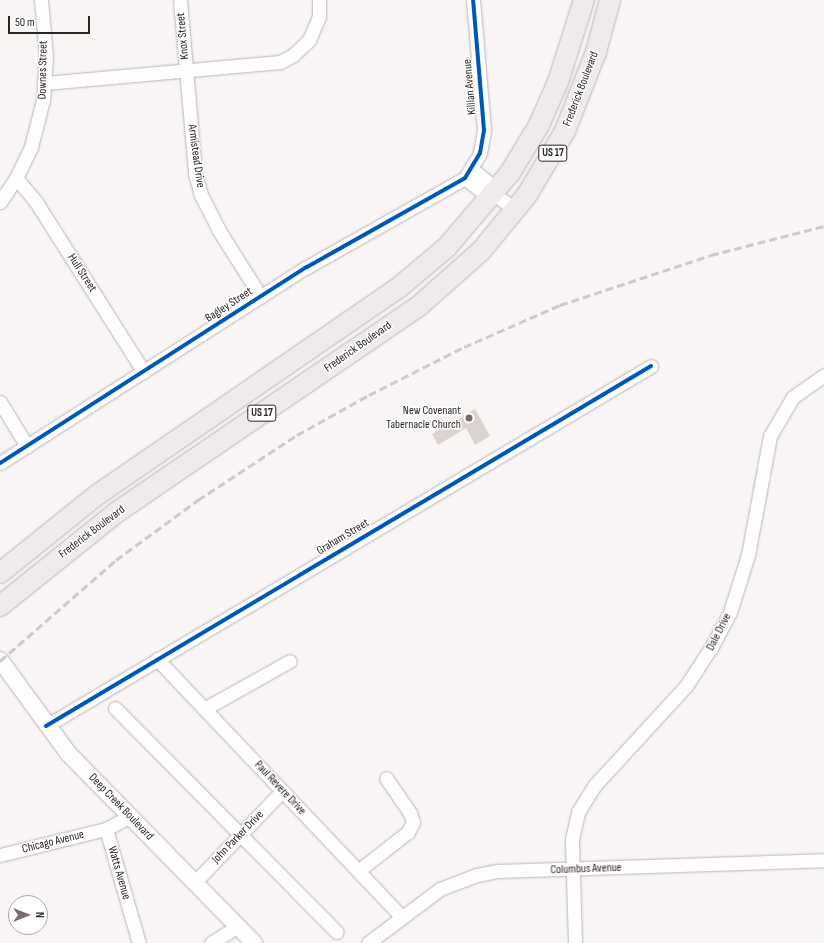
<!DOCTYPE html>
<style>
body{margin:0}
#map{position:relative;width:824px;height:943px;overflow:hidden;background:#faf5f5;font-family:"Sofia Sans Condensed",sans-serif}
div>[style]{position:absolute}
.building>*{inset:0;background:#dbd3d0}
.roads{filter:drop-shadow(0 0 1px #bbb4b4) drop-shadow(0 0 1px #bbb4b4)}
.minor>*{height:13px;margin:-6.5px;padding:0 6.5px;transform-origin:6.5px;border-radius:6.5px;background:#fefefe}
.tertiary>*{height:16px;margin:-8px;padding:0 8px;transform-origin:8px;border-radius:8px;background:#fefefe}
.primary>*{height:20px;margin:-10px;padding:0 10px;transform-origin:10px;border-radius:10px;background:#f1eaec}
.rail>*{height:3px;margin-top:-1.5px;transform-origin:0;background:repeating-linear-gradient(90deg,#cbc9c9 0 8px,transparent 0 12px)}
.cycleway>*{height:4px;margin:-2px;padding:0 2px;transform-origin:2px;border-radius:2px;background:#0057b8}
.dots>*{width:11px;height:11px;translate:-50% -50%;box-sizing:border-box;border:2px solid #fff;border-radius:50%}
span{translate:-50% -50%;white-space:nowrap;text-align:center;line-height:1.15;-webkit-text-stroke:3px #fff;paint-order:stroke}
.shield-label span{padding:1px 3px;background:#fff;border:1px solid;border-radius:3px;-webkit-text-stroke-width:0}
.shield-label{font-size:11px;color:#302323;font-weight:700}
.street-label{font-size:12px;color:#302323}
.poi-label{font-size:12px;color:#302323}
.right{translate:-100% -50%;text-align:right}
.north{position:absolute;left:8px;top:895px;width:40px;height:40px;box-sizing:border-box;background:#fff;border:1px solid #aca7a7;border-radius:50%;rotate:90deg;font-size:11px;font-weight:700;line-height:16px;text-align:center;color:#302323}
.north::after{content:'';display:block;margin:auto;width:14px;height:18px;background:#776c6c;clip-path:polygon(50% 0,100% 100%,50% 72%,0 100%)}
.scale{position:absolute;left:8px;top:16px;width:82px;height:18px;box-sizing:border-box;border:2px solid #302323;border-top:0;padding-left:5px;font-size:12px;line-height:14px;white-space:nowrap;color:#302323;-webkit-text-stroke:3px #fff;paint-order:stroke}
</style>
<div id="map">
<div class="building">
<i style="clip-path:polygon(475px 409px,490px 436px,475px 445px,466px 428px,438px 445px,432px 434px)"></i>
</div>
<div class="roads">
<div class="minor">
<i style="left:180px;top:0;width:174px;rotate:85deg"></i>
<i style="left:195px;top:173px;width:23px;rotate:75deg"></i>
<i style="left:201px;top:195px;width:38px;rotate:63deg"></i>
<i style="left:218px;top:229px;width:80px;rotate:57.7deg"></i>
<i style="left:45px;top:83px;width:236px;rotate:-5.1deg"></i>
<i style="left:280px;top:62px;width:15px;rotate:-28deg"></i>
<i style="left:293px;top:55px;width:22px;rotate:-43deg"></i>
<i style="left:309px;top:40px;width:25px;rotate:-67deg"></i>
<i style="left:319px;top:17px;width:17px;rotate:-90deg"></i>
<i style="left:473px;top:170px;width:26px;rotate:39deg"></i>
<i style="left:493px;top:186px;width:8px;rotate:83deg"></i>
<i style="left:16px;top:178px;width:31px;rotate:50deg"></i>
<i style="left:36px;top:202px;width:201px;rotate:57.6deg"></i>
<i style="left:465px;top:178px;width:26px;rotate:39deg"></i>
<i style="left:485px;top:194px;width:9px"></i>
<i style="left:494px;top:194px;width:27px;rotate:36deg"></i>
<i style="left:0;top:202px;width:29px;rotate:-56deg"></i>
<i style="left:16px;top:178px;width:34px;rotate:-64deg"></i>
<i style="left:31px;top:147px;width:49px;rotate:-75.7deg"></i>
<i style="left:43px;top:100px;width:43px;rotate:-86deg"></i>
<i style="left:46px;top:57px;width:57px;rotate:-95deg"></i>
<i style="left:0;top:402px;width:52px;rotate:58.5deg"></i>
<i style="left:0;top:463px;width:364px;rotate:-32.6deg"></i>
<i style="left:307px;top:267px;width:181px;rotate:-29.4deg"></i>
<i style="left:465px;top:178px;width:29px;rotate:-59deg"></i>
<i style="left:480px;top:153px;width:23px;rotate:-80deg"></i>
<i style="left:484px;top:130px;width:130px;rotate:-94.8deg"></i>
<i style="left:157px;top:659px;width:356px;rotate:46.5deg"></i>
<i style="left:115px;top:708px;width:315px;rotate:45.3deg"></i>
<i style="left:204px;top:709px;width:98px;rotate:-29.2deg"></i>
<i style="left:46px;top:726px;width:704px;rotate:-30.75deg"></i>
<i style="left:106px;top:829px;width:119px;rotate:73.9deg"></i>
<i style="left:0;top:855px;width:109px;rotate:-13.8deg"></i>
<i style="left:106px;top:829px;width:27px;rotate:-28deg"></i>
<i style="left:358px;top:871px;width:63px;rotate:-38deg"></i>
<i style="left:408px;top:832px;width:11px;rotate:-63deg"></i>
<i style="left:413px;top:822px;width:9px;rotate:-108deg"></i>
<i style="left:410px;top:813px;width:42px;rotate:-124.4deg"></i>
<i style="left:195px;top:882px;width:126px;rotate:-46.3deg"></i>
<i style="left:211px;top:943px;width:32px;rotate:-32deg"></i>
<i style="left:368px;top:943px;width:90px;rotate:-36.9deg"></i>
<i style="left:440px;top:889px;width:40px;rotate:-21deg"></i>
<i style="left:477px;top:875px;width:20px;rotate:-11deg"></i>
<i style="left:497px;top:871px;width:327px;rotate:-1.9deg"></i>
<i style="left:575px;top:943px;width:104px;rotate:-91.7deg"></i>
<i style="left:572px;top:839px;width:28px;rotate:-77deg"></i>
<i style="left:578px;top:812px;width:31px;rotate:-58deg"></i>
<i style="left:594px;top:786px;width:136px;rotate:-47.4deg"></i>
<i style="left:686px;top:686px;width:48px;rotate:-57deg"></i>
<i style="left:712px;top:646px;width:38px;rotate:-62deg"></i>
<i style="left:730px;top:612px;width:60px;rotate:-72.5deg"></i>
<i style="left:748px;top:555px;width:121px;rotate:-79.5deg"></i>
<i style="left:770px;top:436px;width:45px;rotate:-59.5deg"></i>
<i style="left:793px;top:397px;width:38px;rotate:-35deg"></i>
</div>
<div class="tertiary">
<i style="left:0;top:660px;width:115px;rotate:53.8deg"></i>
<i style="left:68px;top:753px;width:266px;rotate:45.6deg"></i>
</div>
<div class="primary">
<i style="left:0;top:573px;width:124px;rotate:-38.8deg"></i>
<i style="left:97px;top:495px;width:364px;rotate:-34.5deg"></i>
<i style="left:397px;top:289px;width:65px;rotate:-40deg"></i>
<i style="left:447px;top:247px;width:97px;rotate:-49.6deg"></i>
<i style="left:510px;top:173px;width:56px;rotate:-58.9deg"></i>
<i style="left:539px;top:125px;width:47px;rotate:-66.2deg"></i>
<i style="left:558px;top:82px;width:86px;rotate:-72.4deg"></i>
<i style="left:0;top:606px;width:150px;rotate:-38.8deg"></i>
<i style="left:117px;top:512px;width:367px;rotate:-34.3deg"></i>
<i style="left:420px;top:305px;width:81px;rotate:-41.5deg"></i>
<i style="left:481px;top:251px;width:72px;rotate:-50.6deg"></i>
<i style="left:527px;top:195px;width:74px;rotate:-59.3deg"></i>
<i style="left:565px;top:131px;width:85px;rotate:-68.6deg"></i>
<i style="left:596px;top:52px;width:54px;rotate:-74.9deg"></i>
</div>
</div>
<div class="rail">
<i style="left:0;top:661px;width:154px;rotate:-41deg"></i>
<i style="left:116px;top:560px;width:102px;rotate:-36.2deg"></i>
<i style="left:198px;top:500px;width:118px;rotate:-33.3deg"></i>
<i style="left:297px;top:435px;width:82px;rotate:-29.1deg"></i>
<i style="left:369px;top:395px;width:106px;rotate:-26.8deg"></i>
<i style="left:464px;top:347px;width:105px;rotate:-23.6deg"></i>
<i style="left:560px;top:305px;width:159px;rotate:-18.3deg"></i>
<i style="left:711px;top:255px;width:117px;rotate:-14.4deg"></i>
</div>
<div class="cycleway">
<i style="left:0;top:463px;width:364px;rotate:-32.6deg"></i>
<i style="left:307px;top:267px;width:181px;rotate:-29.4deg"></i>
<i style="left:465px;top:178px;width:29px;rotate:-59deg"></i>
<i style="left:480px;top:153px;width:23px;rotate:-80deg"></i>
<i style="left:484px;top:130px;width:130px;rotate:-94.8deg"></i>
<i style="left:46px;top:726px;width:704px;rotate:-30.75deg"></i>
</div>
<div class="dots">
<i style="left:469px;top:418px;background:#776c6c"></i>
</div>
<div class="shield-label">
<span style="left:553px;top:153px">US 17</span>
<span style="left:262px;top:413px">US 17</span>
</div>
<div class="street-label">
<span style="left:183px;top:36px;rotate:-95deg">Knox Street</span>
<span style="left:43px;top:70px;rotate:-89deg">Downes Street</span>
<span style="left:470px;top:87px;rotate:-95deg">Killian Avenue</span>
<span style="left:581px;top:89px;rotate:-69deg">Frederick Boulevard</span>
<span style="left:196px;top:156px;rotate:82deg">Armistead Drive</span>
<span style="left:82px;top:273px;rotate:57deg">Hull Street</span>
<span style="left:229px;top:305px;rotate:-33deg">Bagley Street</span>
<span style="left:358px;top:347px;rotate:-35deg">Frederick Boulevard</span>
<span style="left:92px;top:532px;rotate:-37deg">Frederick Boulevard</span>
<span style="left:343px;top:537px;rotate:-31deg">Graham Street</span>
<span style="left:719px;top:632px;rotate:-63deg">Dale Drive</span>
<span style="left:280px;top:788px;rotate:47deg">Paul Revere Drive</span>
<span style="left:121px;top:807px;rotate:46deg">Deep Creek Boulevard</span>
<span style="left:238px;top:837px;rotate:-46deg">John Parker Drive</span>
<span style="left:53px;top:842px;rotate:-14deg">Chicago Avenue</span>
<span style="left:586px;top:869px;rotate:-2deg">Columbus Avenue</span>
<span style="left:119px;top:873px;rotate:74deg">Watts Avenue</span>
</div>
<div class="poi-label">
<span class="right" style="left:461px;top:418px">New Covenant<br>Tabernacle Church</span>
</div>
<div class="north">N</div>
<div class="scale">50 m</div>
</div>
